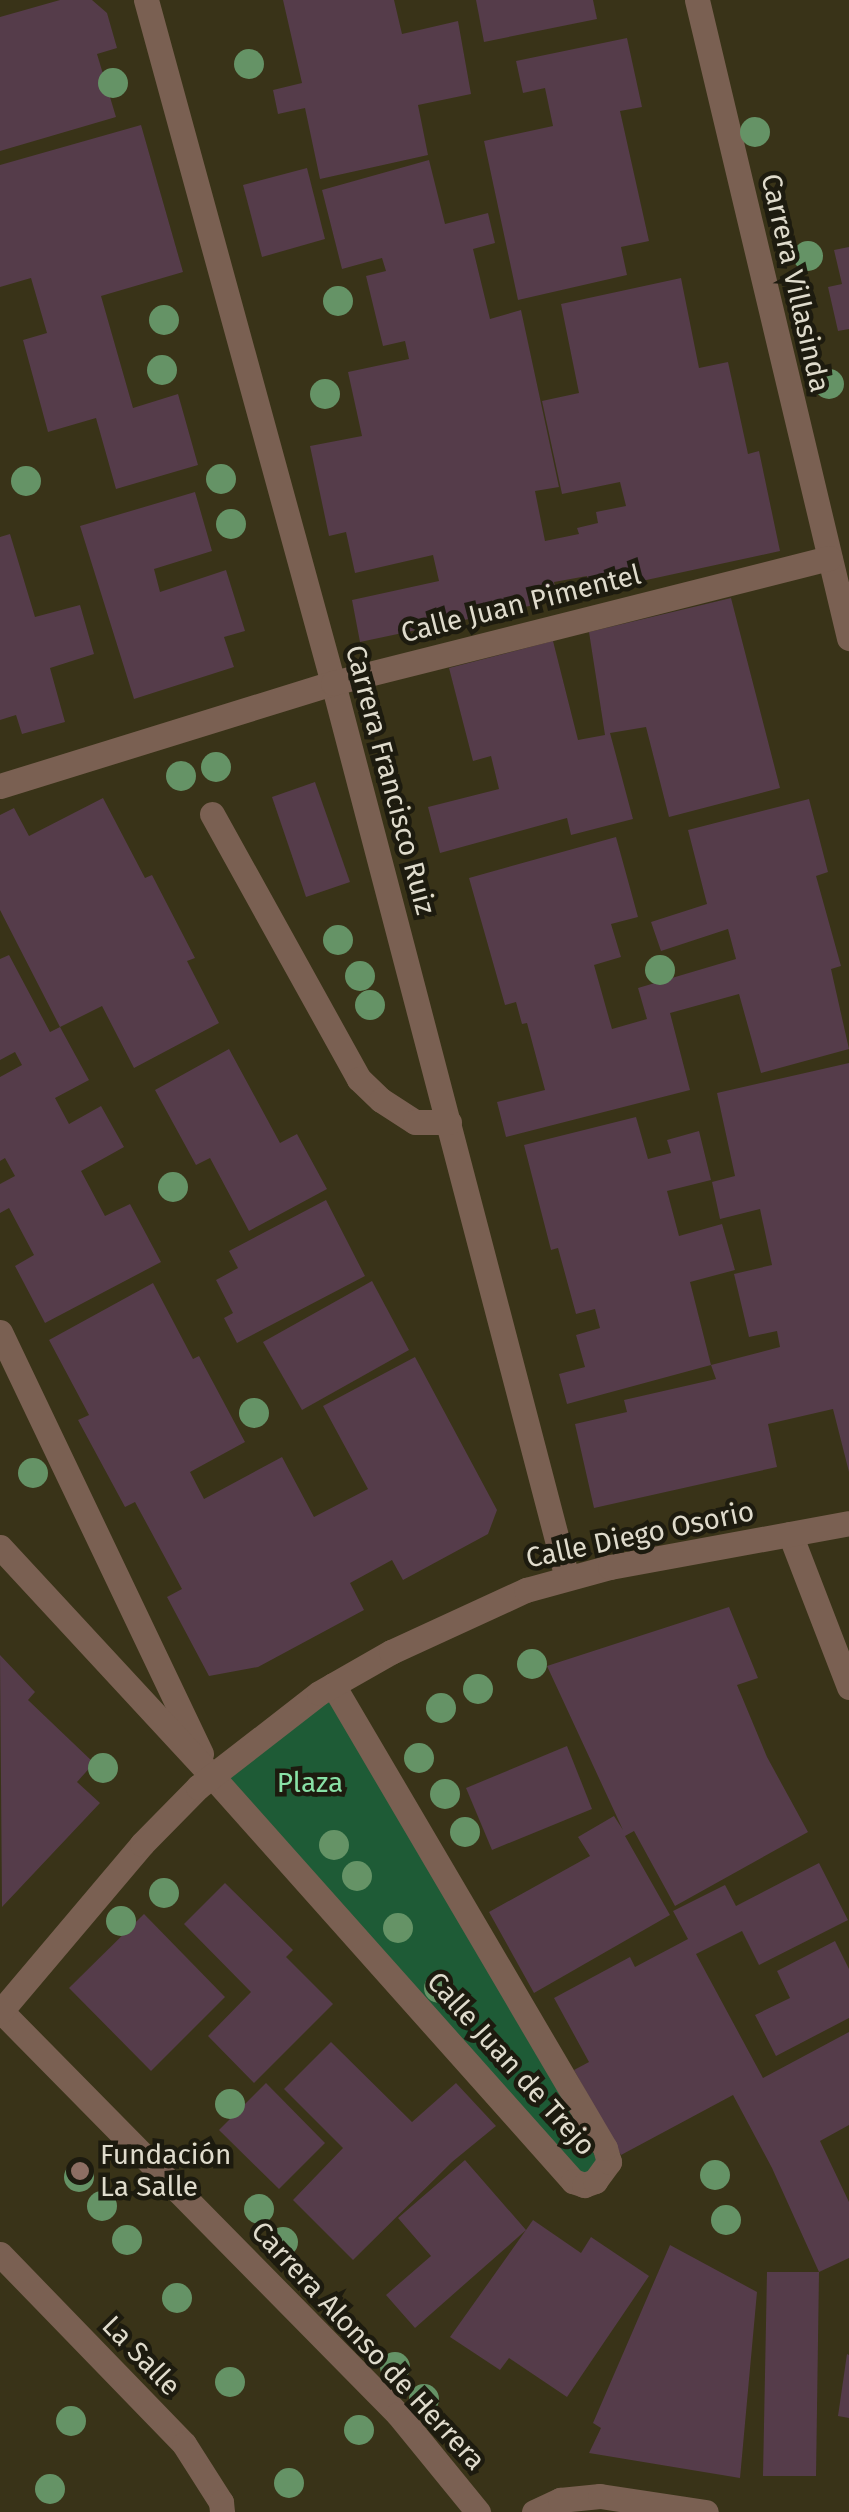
<!DOCTYPE html>
<meta charset="utf-8">
<style>
body{margin:0}
#map{position:relative;width:849px;height:2512px;overflow:hidden;background:#393318;font-family:"Fira Sans",sans-serif}
div>[style]{position:absolute}
.green>*{inset:0;background:#1e5b36}
.building>*{inset:0;background:#553c4a}
.lane>*{height:25px;margin:-12.5px;padding:0 12.5px;transform-origin:12.5px;border-radius:12.5px;background:#7a6052}
.street>*{height:25px;margin:-12.5px;padding:0 12.5px;transform-origin:12.5px;border-radius:12.5px;background:#7a6052}
.trees>*{width:30px;height:30px;margin:-15px;border-radius:50%;background:#659366}
.dots>*{width:28px;height:28px;translate:-50% -50%;box-sizing:border-box;border:5px solid #1d1b0f;border-radius:50%}
span{translate:-50% -50%;white-space:nowrap;text-align:center;line-height:1.15;-webkit-text-stroke:9px #1d1b0f;paint-order:stroke}
.street-label{font-size:28px;color:#dfdbcc}
.park-label{font-size:28px;color:#89e1a6}
.poi-label{font-size:28px;color:#dfdbcc}
.left{translate:0 -50%;text-align:left}
</style>
<div id="map">
<div class="green">
<i style="clip-path:polygon(333px 1685px,604px 2172px,584px 2185px,212px 1776px)"></i>
</div>
<div class="building">
<i style="clip-path:polygon(60px 0,92px 0,107px 13px,117px 48px,97px 54px,116px 117px,0 151px,0 17px)"></i>
<i style="clip-path:polygon(283px 0,394px 0,402px 34px,458px 21px,471px 94px,418px 105px,428px 155px,320px 179px,305px 108px,278px 114px,273px 90px,302px 83px)"></i>
<i style="clip-path:polygon(476px 0,593px 0,597px 19px,484px 42px)"></i>
<i style="clip-path:polygon(627px 38px,642px 107px,620px 111px,649px 241px,621px 247px,627px 275px,518px 300px,484px 141px,553px 126px,545px 88px,523px 93px,516px 61px)"></i>
<i style="clip-path:polygon(141px 125px,183px 272px,101px 296px,133px 408px,178px 394px,198px 465px,116px 489px,96px 418px,48px 432px,23px 340px,47px 333px,31px 278px,0 287px,0 165px)"></i>
<i style="clip-path:polygon(429px 160px,445px 224px,488px 213px,495px 243px,473px 249px,490px 319px,521px 310px,559px 487px,535px 491px,545px 541px,579px 534px,577px 528px,598px 523px,596px 512px,626px 506px,620px 482px,562px 494px,542px 401px,579px 393px,561px 304px,681px 278px,699px 368px,728px 362px,748px 454px,759px 451px,780px 551px,591px 592px,587px 576px,554px 582px,558px 600px,360px 642px,352px 600px,439px 581px,433px 555px,355px 573px,346px 532px,329px 536px,310px 446px,362px 436px,348px 372px,409px 359px,405px 341px,383px 346px,366px 276px,386px 271px,382px 258px,342px 269px,322px 190px)"></i>
<i style="clip-path:polygon(307px 168px,325px 239px,262px 257px,243px 185px)"></i>
<i style="clip-path:polygon(849px 247px,849px 329px,838px 331px,828px 287px,842px 284px,834px 250px)"></i>
<i style="clip-path:polygon(195px 492px,212px 551px,154px 569px,160px 592px,226px 570px,245px 631px,224px 637px,234px 667px,134px 699px,80px 526px)"></i>
<i style="clip-path:polygon(10px 534px,35px 617px,80px 605px,94px 654px,50px 668px,65px 722px,22px 734px,16px 715px,0 720px,0 537px)"></i>
<i style="clip-path:polygon(731px 598px,780px 788px,669px 817px,646px 727px,610px 733px,633px 819px,571px 835px,567px 818px,440px 853px,428px 807px,499px 789px,491px 756px,473px 761px,449px 668px,553px 641px,578px 740px,605px 735px,589px 632px)"></i>
<i style="clip-path:polygon(315px 782px,350px 882px,306px 897px,272px 797px)"></i>
<i style="clip-path:polygon(103px 798px,145px 878px,152px 875px,195px 958px,187px 961px,219px 1023px,134px 1068px,102px 1006px,60px 1027px,0 910px,0 815px,14px 808px,29px 836px)"></i>
<i style="clip-path:polygon(809px 799px,828px 872px,816px 876px,841px 966px,831px 969px,849px 1049px,761px 1073px,739px 994px,670px 1013px,690px 1090px,506px 1137px,497px 1102px,545px 1090px,527px 1023px,522px 1024px,516px 1002px,505px 1005px,469px 878px,616px 837px,638px 917px,611px 924px,621px 957px,594px 965px,612px 1029px,647px 1019px,638px 988px,736px 959px,728px 929px,661px 951px,651px 922px,707px 904px,688px 830px)"></i>
<i style="clip-path:polygon(9px 955px,50px 1032px,60px 1027px,89px 1080px,55px 1098px,69px 1124px,101px 1106px,124px 1147px,81px 1171px,105px 1216px,130px 1204px,161px 1262px,45px 1323px,15px 1266px,34px 1255px,9px 1208px,0 1213px,0 1184px,15px 1176px,5px 1158px,0 1161px,0 1077px,22px 1065px,15px 1052px,0 1060px,0 959px)"></i>
<i style="clip-path:polygon(229px 1049px,280px 1143px,297px 1134px,327px 1189px,249px 1231px,210px 1158px,196px 1165px,155px 1090px)"></i>
<i style="clip-path:polygon(849px 1063px,849px 1472px,833px 1409px,768px 1424px,777px 1467px,594px 1508px,575px 1424px,627px 1412px,624px 1400px,716px 1379px,711px 1365px,780px 1347px,777px 1331px,749px 1337px,734px 1274px,772px 1265px,760px 1209px,720px 1219px,712px 1182px,735px 1176px,717px 1093px)"></i>
<i style="clip-path:polygon(636px 1117px,648px 1159px,671px 1153px,667px 1140px,699px 1131px,711px 1180px,667px 1191px,679px 1236px,722px 1224px,735px 1270px,690px 1282px,711px 1365px,567px 1404px,559px 1374px,585px 1367px,576px 1335px,600px 1328px,595px 1309px,576px 1314px,558px 1248px,551px 1250px,524px 1145px)"></i>
<i style="clip-path:polygon(326px 1200px,365px 1276px,237px 1343px,224px 1318px,233px 1313px,216px 1280px,238px 1268px,229px 1251px)"></i>
<i style="clip-path:polygon(372px 1281px,409px 1350px,302px 1410px,263px 1342px)"></i>
<i style="clip-path:polygon(153px 1283px,193px 1359px,199px 1356px,245px 1442px,190px 1472px,204px 1499px,282px 1457px,314px 1517px,368px 1489px,323px 1406px,415px 1357px,497px 1510px,488px 1534px,403px 1580px,392px 1560px,350px 1583px,364px 1610px,258px 1667px,209px 1676px,167px 1597px,182px 1589px,135px 1502px,125px 1507px,78px 1420px,89px 1415px,49px 1340px)"></i>
<i style="clip-path:polygon(729px 1607px,758px 1678px,737px 1685px,767px 1757px,808px 1832px,675px 1906px,634px 1831px,625px 1836px,670px 1915px,534px 1993px,489px 1912px,590px 1856px,578px 1837px,614px 1816px,623px 1830px,547px 1666px)"></i>
<i style="clip-path:polygon(0 1655px,35px 1692px,28px 1700px,94px 1763px,77px 1782px,100px 1803px,2px 1907px)"></i>
<i style="clip-path:polygon(567px 1746px,592px 1809px,492px 1850px,466px 1788px)"></i>
<i style="clip-path:polygon(819px 1863px,848px 1920px,759px 1965px,742px 1931px,696px 1954px,763px 2078px,849px 2032px,849px 2125px,820px 2141px,849px 2202px,849px 2258px,819px 2272px,772px 2168px,733px 2095px,621px 2155px,574px 2070px,589px 2062px,554px 1998px,630px 1957px,635px 1967px,688px 1939px,673px 1911px,725px 1885px,736px 1906px)"></i>
<i style="clip-path:polygon(225px 1883px,293px 1950px,286px 1957px,333px 2004px,254px 2083px,208px 2036px,251px 1992px,184px 1924px)"></i>
<i style="clip-path:polygon(144px 1914px,225px 1997px,151px 2071px,69px 1988px)"></i>
<i style="clip-path:polygon(835px 1941px,849px 1969px,849px 2018px,776px 2056px,755px 2015px,790px 1998px,777px 1971px)"></i>
<i style="clip-path:polygon(331px 2042px,412px 2122px,456px 2083px,496px 2126px,452px 2162px,353px 2260px,293px 2200px,343px 2148px,284px 2089px)"></i>
<i style="clip-path:polygon(266px 2083px,325px 2143px,279px 2189px,219px 2130px)"></i>
<i style="clip-path:polygon(465px 2160px,526px 2230px,533px 2220px,581px 2253px,591px 2237px,649px 2276px,567px 2397px,509px 2358px,500px 2370px,450px 2337px,526px 2230px,415px 2328px,386px 2295px,431px 2256px,398px 2218px)"></i>
<i style="clip-path:polygon(670px 2245px,757px 2292px,740px 2478px,589px 2453px,601px 2428px,593px 2423px)"></i>
<i style="clip-path:polygon(767px 2272px,819px 2272px,816px 2476px,763px 2476px)"></i>
<i style="clip-path:polygon(847px 2354px,849px 2355px,849px 2418px,838px 2416px)"></i>
</div>
<div class="lane">
<i style="left:0;top:2254px;width:264px;rotate:45.9deg"></i>
<i style="left:184px;top:2444px;width:69px;rotate:57.5deg"></i>
<i style="left:221px;top:2502px;width:10px;rotate:84deg"></i>
</div>
<div class="street">
<i style="left:146px;top:0;width:708px;rotate:74.69deg"></i>
<i style="left:333px;top:683px;width:925px;rotate:75.35deg"></i>
<i style="left:697px;top:0;width:656px;rotate:76.6deg"></i>
<i style="left:0;top:786px;width:349px;rotate:-17.2deg"></i>
<i style="left:333px;top:683px;width:512px;rotate:-14.14deg"></i>
<i style="left:212px;top:814px;width:303px;rotate:61deg"></i>
<i style="left:359px;top:1079px;width:30px;rotate:44deg"></i>
<i style="left:381px;top:1100px;width:40px;rotate:32.9deg"></i>
<i style="left:415px;top:1122px;width:34px"></i>
<i style="left:0;top:1332px;width:467px;rotate:64.5deg"></i>
<i style="left:790px;top:1534px;width:164px;rotate:68.9deg"></i>
<i style="left:0;top:1547px;width:312px;rotate:47.2deg"></i>
<i style="left:212px;top:1776px;width:543px;rotate:48.29deg"></i>
<i style="left:573px;top:2181px;width:12px;rotate:20deg"></i>
<i style="left:584px;top:2185px;width:12px;rotate:-20deg"></i>
<i style="left:595px;top:2181px;width:24px;rotate:-54deg"></i>
<i style="left:609px;top:2162px;width:15px;rotate:-106deg"></i>
<i style="left:605px;top:2148px;width:537px;rotate:-120.43deg"></i>
<i style="left:0;top:2010px;width:567px;rotate:45.43deg"></i>
<i style="left:398px;top:2414px;width:127px;rotate:50.8deg"></i>
<i style="left:1px;top:2011px;width:219px;rotate:-49.8deg"></i>
<i style="left:142px;top:1844px;width:80px;rotate:-45.5deg"></i>
<i style="left:198px;top:1787px;width:153px;rotate:-37.8deg"></i>
<i style="left:319px;top:1693px;width:83px;rotate:-29.7deg"></i>
<i style="left:391px;top:1652px;width:149px;rotate:-24.7deg"></i>
<i style="left:526px;top:1590px;width:87px;rotate:-15.3deg"></i>
<i style="left:610px;top:1567px;width:243px;rotate:-10.4deg"></i>
<i style="left:534px;top:2512px;width:29px;rotate:-25deg"></i>
<i style="left:560px;top:2500px;width:40px;rotate:-5.7deg"></i>
<i style="left:600px;top:2496px;width:107px;rotate:8.6deg"></i>
</div>
<div class="trees">
<i style="left:249px;top:64px"></i>
<i style="left:113px;top:83px"></i>
<i style="left:755px;top:132px"></i>
<i style="left:808px;top:256px"></i>
<i style="left:338px;top:301px"></i>
<i style="left:164px;top:320px"></i>
<i style="left:162px;top:370px"></i>
<i style="left:829px;top:384px"></i>
<i style="left:325px;top:394px"></i>
<i style="left:221px;top:479px"></i>
<i style="left:26px;top:481px"></i>
<i style="left:231px;top:524px"></i>
<i style="left:216px;top:767px"></i>
<i style="left:181px;top:776px"></i>
<i style="left:338px;top:940px"></i>
<i style="left:660px;top:970px"></i>
<i style="left:360px;top:976px"></i>
<i style="left:370px;top:1005px"></i>
<i style="left:173px;top:1187px"></i>
<i style="left:254px;top:1413px"></i>
<i style="left:33px;top:1473px"></i>
<i style="left:532px;top:1664px"></i>
<i style="left:478px;top:1689px"></i>
<i style="left:441px;top:1708px"></i>
<i style="left:419px;top:1758px"></i>
<i style="left:103px;top:1768px"></i>
<i style="left:445px;top:1794px"></i>
<i style="left:465px;top:1832px"></i>
<i style="left:334px;top:1845px"></i>
<i style="left:357px;top:1876px"></i>
<i style="left:164px;top:1893px"></i>
<i style="left:121px;top:1921px"></i>
<i style="left:398px;top:1928px"></i>
<i style="left:439px;top:1988px"></i>
<i style="left:230px;top:2104px"></i>
<i style="left:715px;top:2175px"></i>
<i style="left:79px;top:2177px"></i>
<i style="left:102px;top:2206px"></i>
<i style="left:259px;top:2209px"></i>
<i style="left:726px;top:2220px"></i>
<i style="left:127px;top:2240px"></i>
<i style="left:283px;top:2242px"></i>
<i style="left:177px;top:2298px"></i>
<i style="left:395px;top:2367px"></i>
<i style="left:230px;top:2382px"></i>
<i style="left:424px;top:2399px"></i>
<i style="left:71px;top:2421px"></i>
<i style="left:359px;top:2430px"></i>
<i style="left:289px;top:2483px"></i>
<i style="left:50px;top:2489px"></i>
</div>
<div class="dots">
<i style="left:80px;top:2171px;background:#8d6e63"></i>
</div>
<div class="street-label">
<span style="left:795px;top:283px;rotate:77deg">Carrera Villasinda</span>
<span style="left:521px;top:604px;rotate:-14deg">Calle Juan Pimentel</span>
<span style="left:390px;top:780px;rotate:75deg">Carrera Francisco Ruiz</span>
<span style="left:640px;top:1535px;rotate:-12deg">Calle Diego Osorio</span>
<span style="left:511px;top:2064px;rotate:48deg">Calle Juan de Trejo</span>
<span style="left:368px;top:2346px;rotate:47deg">Carrera Alonso de Herrera</span>
<span style="left:141px;top:2356px;rotate:46deg">La Salle</span>
</div>
<div class="park-label">
<span style="left:310px;top:1783px">Plaza</span>
</div>
<div class="poi-label">
<span class="left" style="left:100px;top:2171px">Fundación<br>La Salle</span>
</div>
</div>
